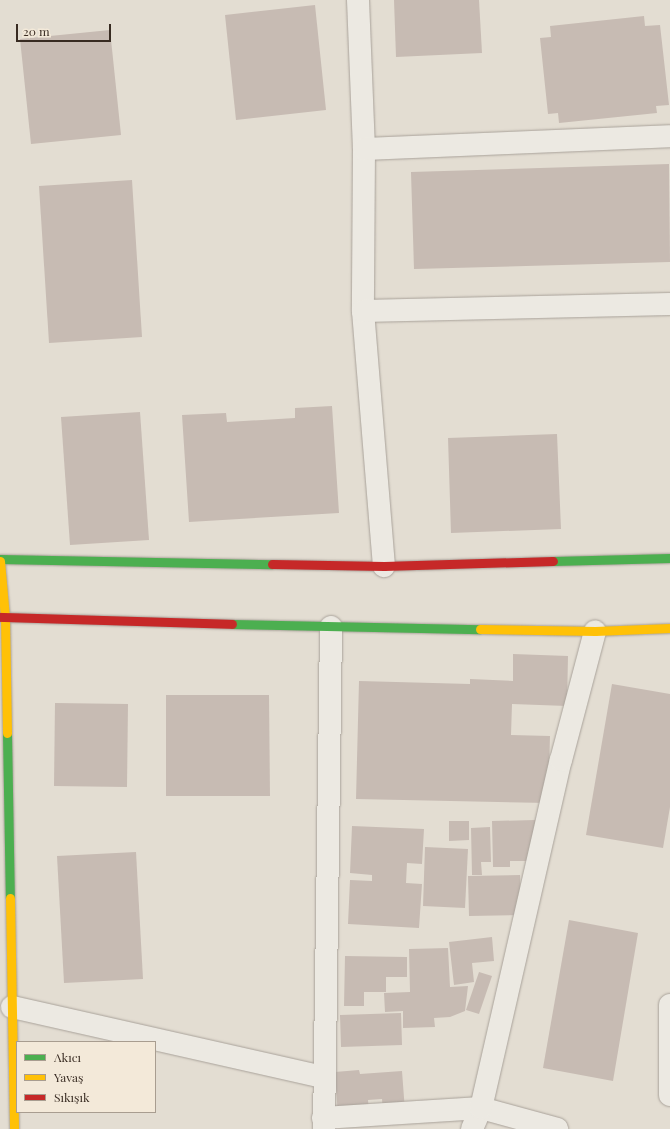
<!DOCTYPE html>
<meta charset="utf-8">
<style>
body{margin:0}
#map{position:relative;width:670px;height:1129px;overflow:hidden;background:#e3ddd2;font-family:"Playfair Display",serif}
div>[style]{position:absolute}
.building>*{inset:0;background:#c7bbb3}
.roads{filter:drop-shadow(0 0 1px #a9a29a) drop-shadow(0 0 1px #a9a29a)}
.street>*{height:22px;margin:-11px;padding:0 11px;transform-origin:11px;border-radius:11px;background:#ece9e2}
.fast>*{height:9px;margin:-4.5px;padding:0 4.5px;transform-origin:4.5px;border-radius:4.5px;background:#4caf50}
.slow>*{height:9px;margin:-4.5px;padding:0 4.5px;transform-origin:4.5px;border-radius:4.5px;background:#ffc107}
.jam>*{height:9px;margin:-4.5px;padding:0 4.5px;transform-origin:4.5px;border-radius:4.5px;background:#c62828}
span{translate:-50% -50%;white-space:nowrap;text-align:center;line-height:1.15;-webkit-text-stroke:3.5px #f3e9d9;paint-order:stroke}
.legend{position:absolute;left:16px;top:1041px;width:140px;height:72px;box-sizing:border-box;background:#f3e9d9;border:1px solid #a89d90;margin:0;padding:5px 7px;list-style:none;font-size:12px;color:#382b22}
.legend li{display:flex;align-items:center;gap:8px;height:20px}
.legend b{width:20px;border:1px solid #a89d90}
.scale{position:absolute;left:16px;top:24px;width:95px;height:18px;box-sizing:border-box;border:2px solid #382b22;border-top:0;padding-left:5px;font-size:12px;line-height:14px;white-space:nowrap;color:#382b22;-webkit-text-stroke:3px #f3e9d9;paint-order:stroke}
</style>
<div id="map">
<div class="building">
<i style="clip-path:polygon(394px 0,479px 0,482px 53px,396px 57px)"></i>
<i style="clip-path:polygon(315px 5px,326px 110px,236px 120px,225px 15px)"></i>
<i style="clip-path:polygon(644px 16px,645px 26px,660px 25px,669px 105px,656px 106px,657px 113px,559px 123px,558px 113px,548px 114px,540px 38px,551px 37px,550px 26px)"></i>
<i style="clip-path:polygon(110px 30px,121px 135px,31px 144px,20px 39px)"></i>
<i style="clip-path:polygon(669px 164px,670px 262px,414px 269px,411px 172px)"></i>
<i style="clip-path:polygon(132px 180px,142px 337px,49px 343px,39px 186px)"></i>
<i style="clip-path:polygon(332px 406px,339px 513px,189px 522px,182px 415px,226px 413px,227px 422px,295px 418px,295px 408px)"></i>
<i style="clip-path:polygon(140px 412px,149px 540px,70px 545px,61px 417px)"></i>
<i style="clip-path:polygon(557px 434px,561px 529px,451px 533px,448px 438px)"></i>
<i style="clip-path:polygon(513px 654px,568px 656px,567px 706px,512px 704px,511px 735px,550px 736px,548px 803px,356px 799px,359px 681px,470px 684px,470px 679px,513px 681px)"></i>
<i style="clip-path:polygon(612px 684px,670px 694px,670px 807px,663px 848px,586px 835px)"></i>
<i style="clip-path:polygon(166px 695px,269px 695px,270px 796px,166px 796px)"></i>
<i style="clip-path:polygon(55px 703px,128px 704px,127px 787px,54px 786px)"></i>
<i style="clip-path:polygon(535px 820px,536px 861px,510px 861px,510px 867px,493px 867px,492px 821px)"></i>
<i style="clip-path:polygon(449px 821px,469px 821px,469px 840px,449px 841px)"></i>
<i style="clip-path:polygon(352px 826px,424px 829px,422px 864px,407px 863px,406px 883px,422px 884px,419px 928px,348px 924px,350px 880px,372px 881px,372px 875px,350px 873px)"></i>
<i style="clip-path:polygon(490px 827px,491px 862px,481px 862px,482px 875px,472px 875px,471px 828px)"></i>
<i style="clip-path:polygon(425px 847px,468px 849px,465px 908px,423px 906px)"></i>
<i style="clip-path:polygon(136px 852px,143px 979px,64px 983px,57px 856px)"></i>
<i style="clip-path:polygon(520px 875px,521px 915px,469px 916px,468px 876px)"></i>
<i style="clip-path:polygon(569px 920px,638px 933px,613px 1081px,543px 1068px)"></i>
<i style="clip-path:polygon(492px 937px,494px 961px,472px 963px,474px 982px,454px 985px,449px 942px)"></i>
<i style="clip-path:polygon(448px 948px,450px 987px,468px 986px,465px 1011px,450px 1017px,434px 1018px,435px 1027px,403px 1028px,403px 1011px,385px 1012px,384px 993px,410px 992px,409px 949px)"></i>
<i style="clip-path:polygon(345px 956px,407px 957px,407px 977px,386px 977px,386px 992px,364px 992px,364px 1006px,344px 1006px)"></i>
<i style="clip-path:polygon(479px 972px,492px 976px,479px 1014px,466px 1010px)"></i>
<i style="clip-path:polygon(401px 1013px,402px 1045px,341px 1047px,340px 1015px)"></i>
<i style="clip-path:polygon(359px 1070px,360px 1074px,402px 1071px,405px 1111px,383px 1113px,382px 1099px,368px 1100px,369px 1113px,338px 1116px,335px 1072px)"></i>
</div>
<div class="roads">
<div class="street">
<i style="left:358px;top:0;width:149px;rotate:87.7deg"></i>
<i style="left:364px;top:149px;width:162px;rotate:90.4deg"></i>
<i style="left:363px;top:311px;width:256px;rotate:85.3deg"></i>
<i style="left:364px;top:149px;width:306px;rotate:-2.4deg"></i>
<i style="left:363px;top:311px;width:307px;rotate:-1.3deg"></i>
<i style="left:670px;top:1005px;width:90px;rotate:90deg"></i>
<i style="left:12px;top:1007px;width:319px;rotate:12.7deg"></i>
<i style="left:323px;top:1118px;width:158px;rotate:-3.6deg"></i>
<i style="left:481px;top:1108px;width:79px;rotate:15.4deg"></i>
<i style="left:324px;top:1129px;width:502px;rotate:-89.2deg"></i>
<i style="left:472px;top:1129px;width:23px;rotate:-67deg"></i>
<i style="left:481px;top:1108px;width:357px;rotate:-77.1deg"></i>
<i style="left:561px;top:760px;width:133px;rotate:-75.2deg"></i>
</div>
<div class="fast">
<i style="left:0;top:559px;width:272px;rotate:1.1deg"></i>
<i style="left:553px;top:561px;width:117px;rotate:-1.5deg"></i>
<i style="left:232px;top:624px;width:248px;rotate:1.2deg"></i>
<i style="left:7px;top:733px;width:165px;rotate:89deg"></i>
</div>
<div class="slow">
<i style="left:0;top:561px;width:56px;rotate:84.9deg"></i>
<i style="left:5px;top:617px;width:116px;rotate:89deg"></i>
<i style="left:480px;top:629px;width:115px;rotate:1deg"></i>
<i style="left:595px;top:631px;width:75px;rotate:-2.3deg"></i>
<i style="left:10px;top:898px;width:231px;rotate:89deg"></i>
</div>
<div class="jam">
<i style="left:272px;top:564px;width:112px;rotate:1deg"></i>
<i style="left:384px;top:566px;width:169px;rotate:-1.7deg"></i>
<i style="left:0;top:617px;width:232px;rotate:1.7deg"></i>
</div>
</div>
<ul class="legend">
<li><b style="height:5px;background:#4caf50"></b>Akıcı</li>
<li><b style="height:5px;background:#ffc107"></b>Yavaş</li>
<li><b style="height:5px;background:#c62828"></b>Sıkışık</li>
</ul>
<div class="scale">20 m</div>
</div>
